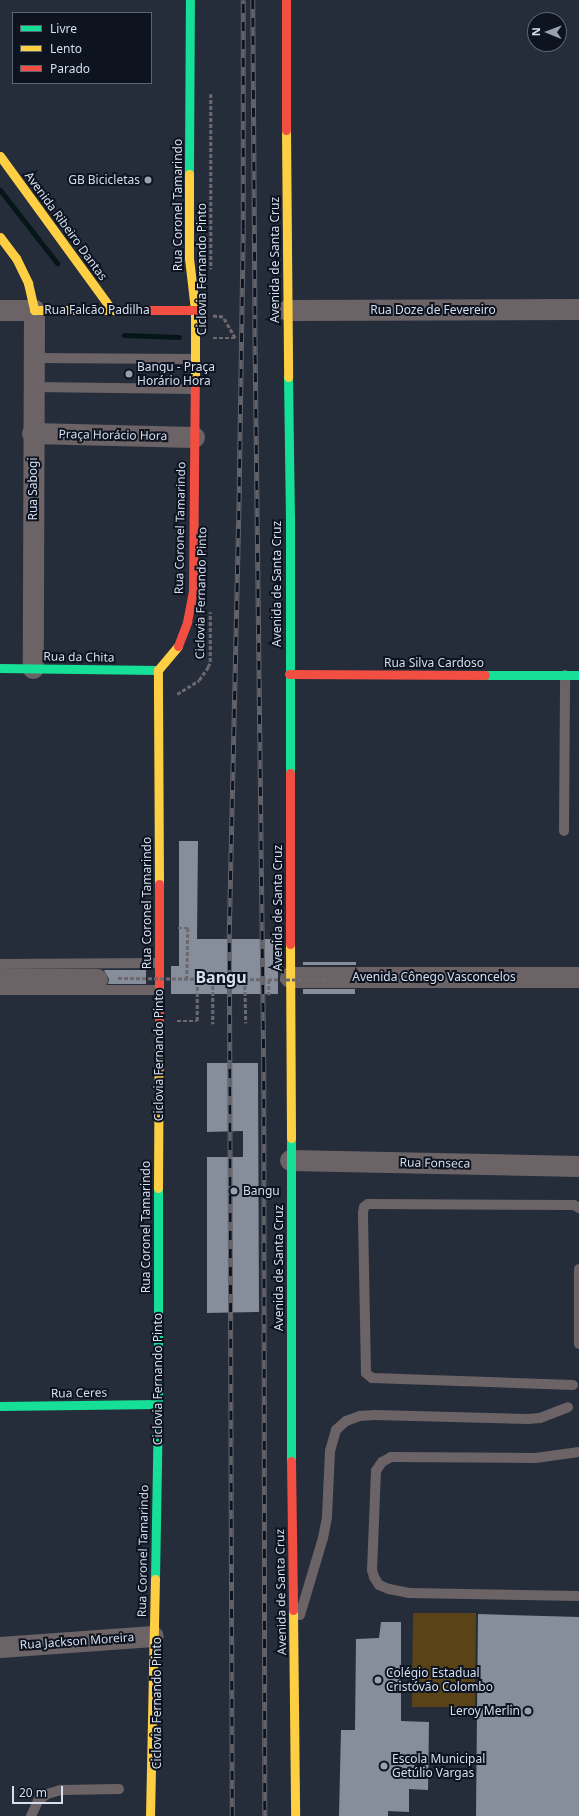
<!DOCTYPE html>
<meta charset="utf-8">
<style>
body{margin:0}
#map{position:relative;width:579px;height:1816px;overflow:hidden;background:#252d3b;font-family:"Noto Sans",sans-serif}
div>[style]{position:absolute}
.green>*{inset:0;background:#5a4317}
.stream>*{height:5px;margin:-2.5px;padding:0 2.5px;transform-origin:2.5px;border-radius:2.5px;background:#051518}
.building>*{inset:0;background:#878e9b}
.path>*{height:2.5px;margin-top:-1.25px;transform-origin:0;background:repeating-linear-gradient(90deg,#6d686d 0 4px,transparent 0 6px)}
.lane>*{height:10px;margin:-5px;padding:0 5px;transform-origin:5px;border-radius:5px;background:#6c6366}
.street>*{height:21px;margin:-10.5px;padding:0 10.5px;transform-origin:10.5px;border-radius:10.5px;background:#6c6366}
.fast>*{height:9px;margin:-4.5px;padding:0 4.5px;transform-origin:4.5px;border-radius:4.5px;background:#16e098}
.slow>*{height:9px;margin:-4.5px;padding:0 4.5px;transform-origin:4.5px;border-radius:4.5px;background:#ffcf43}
.jam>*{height:9px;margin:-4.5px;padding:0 4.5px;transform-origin:4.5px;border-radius:4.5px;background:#f24e42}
.rail>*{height:4.5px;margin-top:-2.25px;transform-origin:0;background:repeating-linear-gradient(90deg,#0d131f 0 9px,#61626a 0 18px);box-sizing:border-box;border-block:1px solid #61626a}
.path-bridge>*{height:2.5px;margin-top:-1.25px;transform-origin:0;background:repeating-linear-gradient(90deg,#6d686d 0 4px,transparent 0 6px)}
.dots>*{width:11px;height:11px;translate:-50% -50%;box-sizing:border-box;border:2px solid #0d131f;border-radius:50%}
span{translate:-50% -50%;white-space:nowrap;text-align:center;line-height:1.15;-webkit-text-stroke:4px #0d131f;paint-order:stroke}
.poi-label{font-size:12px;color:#d5dff0}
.right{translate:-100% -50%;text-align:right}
.left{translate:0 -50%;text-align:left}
.street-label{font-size:12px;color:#d5dff0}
.district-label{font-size:16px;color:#d5dff0;font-weight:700}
.legend{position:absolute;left:12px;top:12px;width:140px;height:72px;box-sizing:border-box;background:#0d131f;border:1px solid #5d6573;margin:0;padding:5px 7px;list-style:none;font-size:12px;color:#d5dff0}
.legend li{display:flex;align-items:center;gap:8px;height:20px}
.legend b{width:20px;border:1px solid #5d6573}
.north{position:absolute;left:527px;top:12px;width:40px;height:40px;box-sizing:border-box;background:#0d131f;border:1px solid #5d6573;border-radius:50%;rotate:271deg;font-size:11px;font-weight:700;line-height:16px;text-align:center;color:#d5dff0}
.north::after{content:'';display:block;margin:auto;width:14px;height:18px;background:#97a1b1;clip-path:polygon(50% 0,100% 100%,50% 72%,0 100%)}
.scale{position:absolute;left:12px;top:1786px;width:51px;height:18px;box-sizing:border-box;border:2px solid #d5dff0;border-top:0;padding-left:5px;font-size:12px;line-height:14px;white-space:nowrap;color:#d5dff0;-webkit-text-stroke:3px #0d131f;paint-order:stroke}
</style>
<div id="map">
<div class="green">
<i style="clip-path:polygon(413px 1613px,476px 1613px,475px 1707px,412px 1707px)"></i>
</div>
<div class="stream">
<i style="left:0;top:190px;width:93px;rotate:52deg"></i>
<i style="left:124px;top:335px;width:55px;rotate:2.1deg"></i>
</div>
<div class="building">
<i style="clip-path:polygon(179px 841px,198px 841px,197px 939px,278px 939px,278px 994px,171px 994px,171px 966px,179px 966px)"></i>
<i style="clip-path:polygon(303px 962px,356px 962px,356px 965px,303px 965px)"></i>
<i style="clip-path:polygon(104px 970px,146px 970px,146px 984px,108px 984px,109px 979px)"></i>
<i style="clip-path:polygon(303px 989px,355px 989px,355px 994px,303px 994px)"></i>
<i style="clip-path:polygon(207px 1063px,258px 1063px,259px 1312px,207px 1313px,207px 1157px,243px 1157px,243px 1131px,207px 1132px)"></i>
<i style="clip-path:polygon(478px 1614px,579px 1617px,579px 1816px,476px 1816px)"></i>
<i style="clip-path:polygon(381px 1622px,401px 1622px,401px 1721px,429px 1722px,428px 1790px,409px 1789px,409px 1812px,388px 1811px,388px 1816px,339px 1816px,341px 1730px,355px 1730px,356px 1639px,379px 1638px)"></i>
</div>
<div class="path">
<i style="left:211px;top:94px;width:175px;rotate:90deg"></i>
<i style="left:213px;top:338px;width:22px"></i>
<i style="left:235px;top:338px;width:24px;rotate:-120deg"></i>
<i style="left:223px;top:317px;width:10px;rotate:-174deg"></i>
<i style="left:177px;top:694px;width:26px;rotate:-32deg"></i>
<i style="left:199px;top:680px;width:16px;rotate:-55deg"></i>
<i style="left:208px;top:667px;width:5px;rotate:-68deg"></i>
<i style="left:210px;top:662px;width:50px;rotate:-90deg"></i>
<i style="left:178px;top:928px;width:10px"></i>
<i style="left:188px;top:928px;width:51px;rotate:91.1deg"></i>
<i style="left:213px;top:980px;width:44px;rotate:90deg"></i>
<i style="left:245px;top:980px;width:43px;rotate:88.7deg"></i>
<i style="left:269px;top:980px;width:15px;rotate:90deg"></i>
<i style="left:177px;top:1021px;width:20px"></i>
<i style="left:197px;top:1021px;width:42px;rotate:-90deg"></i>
</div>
<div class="lane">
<i style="left:33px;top:358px;width:161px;rotate:0.4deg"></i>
<i style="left:33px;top:387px;width:161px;rotate:0.7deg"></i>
<i style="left:564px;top:831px;width:156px;rotate:-89.6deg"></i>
<i style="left:0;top:964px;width:159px;rotate:-0.4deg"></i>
<i style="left:0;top:990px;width:159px"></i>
<i style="left:579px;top:1269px;width:75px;rotate:90deg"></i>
<i style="left:573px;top:1385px;width:201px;rotate:-178deg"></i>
<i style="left:372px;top:1378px;width:8px;rotate:-140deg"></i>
<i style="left:366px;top:1373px;width:160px;rotate:-91.1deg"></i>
<i style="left:363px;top:1213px;width:6px;rotate:-81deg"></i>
<i style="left:364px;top:1207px;width:5px;rotate:-37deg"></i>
<i style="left:368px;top:1204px;width:206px;rotate:0.3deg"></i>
<i style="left:574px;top:1205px;width:6px;rotate:31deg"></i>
<i style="left:579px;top:1452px;width:44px;rotate:172.2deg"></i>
<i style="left:535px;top:1458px;width:144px;rotate:-179.6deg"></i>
<i style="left:391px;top:1457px;width:10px;rotate:151deg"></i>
<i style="left:382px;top:1462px;width:11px;rotate:124deg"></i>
<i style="left:376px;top:1471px;width:99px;rotate:92.3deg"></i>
<i style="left:372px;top:1570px;width:7px;rotate:74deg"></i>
<i style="left:374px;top:1577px;width:9px;rotate:58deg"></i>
<i style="left:379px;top:1585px;width:11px;rotate:22deg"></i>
<i style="left:389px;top:1589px;width:20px;rotate:11deg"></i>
<i style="left:409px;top:1593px;width:170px;rotate:1deg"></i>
<i style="left:300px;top:1615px;width:80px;rotate:-73.4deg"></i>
<i style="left:323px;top:1538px;width:21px;rotate:-79deg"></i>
<i style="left:327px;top:1517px;width:66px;rotate:-87.4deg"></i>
<i style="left:330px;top:1451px;width:22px;rotate:-74deg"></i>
<i style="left:336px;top:1430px;width:13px;rotate:-42deg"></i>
<i style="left:346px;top:1421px;width:15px;rotate:-20deg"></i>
<i style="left:360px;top:1416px;width:15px;rotate:-4deg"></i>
<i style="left:375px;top:1415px;width:153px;rotate:1.5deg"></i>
<i style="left:528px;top:1419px;width:12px;rotate:-5deg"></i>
<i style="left:540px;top:1418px;width:30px;rotate:-21deg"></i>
<i style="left:31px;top:1816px;width:17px;rotate:-65deg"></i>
<i style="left:38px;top:1801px;width:11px;rotate:-38deg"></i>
<i style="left:47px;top:1794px;width:15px;rotate:-16deg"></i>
<i style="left:61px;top:1790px;width:58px;rotate:-1deg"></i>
</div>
<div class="street">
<i style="left:0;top:310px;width:34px"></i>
<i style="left:34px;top:310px;width:358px;rotate:90.2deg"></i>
<i style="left:287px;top:310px;width:292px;rotate:-0.2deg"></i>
<i style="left:32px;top:433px;width:162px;rotate:1.4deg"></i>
<i style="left:290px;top:977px;width:289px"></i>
<i style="left:0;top:979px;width:97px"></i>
<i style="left:290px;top:1160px;width:289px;rotate:1.2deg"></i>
<i style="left:0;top:1647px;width:153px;rotate:-4.1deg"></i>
</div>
<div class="fast">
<i style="left:189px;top:174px;width:174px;rotate:-89.7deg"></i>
<i style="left:288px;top:377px;width:141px;rotate:89.2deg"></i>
<i style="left:290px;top:518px;width:255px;rotate:90deg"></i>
<i style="left:0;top:668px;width:158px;rotate:0.7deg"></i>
<i style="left:485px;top:675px;width:94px"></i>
<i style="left:291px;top:1138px;width:323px;rotate:90deg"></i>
<i style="left:0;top:1406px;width:158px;rotate:-0.7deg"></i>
<i style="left:155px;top:1579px;width:175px;rotate:-89deg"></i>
<i style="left:158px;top:1404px;width:216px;rotate:-90deg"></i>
</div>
<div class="slow">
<i style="left:286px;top:130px;width:247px;rotate:89.5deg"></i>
<i style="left:0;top:156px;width:190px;rotate:54deg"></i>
<i style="left:189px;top:174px;width:84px;rotate:90deg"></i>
<i style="left:189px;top:258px;width:52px;rotate:83.4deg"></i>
<i style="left:195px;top:310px;width:70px;rotate:90deg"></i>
<i style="left:0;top:237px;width:26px;rotate:53deg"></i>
<i style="left:16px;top:258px;width:28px;rotate:64deg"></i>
<i style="left:28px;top:283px;width:28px;rotate:77deg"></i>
<i style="left:34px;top:310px;width:92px"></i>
<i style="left:159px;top:884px;width:214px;rotate:-90.3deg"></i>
<i style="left:158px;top:670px;width:31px;rotate:-50deg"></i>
<i style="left:290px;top:944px;width:194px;rotate:89.7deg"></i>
<i style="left:158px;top:1188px;width:165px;rotate:-89.7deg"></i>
<i style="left:293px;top:1610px;width:206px;rotate:89.4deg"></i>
<i style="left:150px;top:1816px;width:237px;rotate:-88.8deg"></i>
</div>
<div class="jam">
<i style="left:286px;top:0;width:130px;rotate:90deg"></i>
<i style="left:126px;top:310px;width:69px"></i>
<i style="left:178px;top:646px;width:26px;rotate:-69deg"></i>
<i style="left:187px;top:622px;width:31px;rotate:-79deg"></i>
<i style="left:193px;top:592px;width:212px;rotate:-89.5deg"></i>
<i style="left:289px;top:674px;width:196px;rotate:0.3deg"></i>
<i style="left:290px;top:773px;width:171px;rotate:90deg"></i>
<i style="left:159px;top:1023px;width:139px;rotate:-90deg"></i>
<i style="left:291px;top:1461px;width:149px;rotate:89.2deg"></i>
</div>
<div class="rail">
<i style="left:253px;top:0;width:319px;rotate:89.6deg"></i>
<i style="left:255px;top:319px;width:744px;rotate:89.31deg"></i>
<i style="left:264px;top:1063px;width:753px;rotate:89.92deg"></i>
<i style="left:232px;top:1816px;width:882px;rotate:-90.19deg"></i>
<i style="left:229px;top:934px;width:448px;rotate:-88.7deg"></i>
<i style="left:239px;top:486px;width:257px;rotate:-89.1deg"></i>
<i style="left:243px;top:229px;width:229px;rotate:-90deg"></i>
</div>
<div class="path-bridge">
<i style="left:118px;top:978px;width:212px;rotate:0.5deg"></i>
</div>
<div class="dots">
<i style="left:148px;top:180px;background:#97a1b1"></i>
<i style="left:129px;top:374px;background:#97a1b1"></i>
<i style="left:234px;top:1191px;background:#97a1b1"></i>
<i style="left:378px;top:1680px;background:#97a1b1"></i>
<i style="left:528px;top:1711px;background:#97a1b1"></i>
<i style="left:384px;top:1766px;background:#97a1b1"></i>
</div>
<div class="poi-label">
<span class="right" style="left:140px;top:180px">GB Bicicletas</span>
<span class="left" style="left:137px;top:374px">Bangu - Praça<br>Horário Hora</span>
<span class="left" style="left:243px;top:1191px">Bangu</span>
<span class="left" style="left:386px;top:1680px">Colégio Estadual<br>Cristóvão Colombo</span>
<span class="right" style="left:520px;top:1711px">Leroy Merlin</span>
<span class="left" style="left:392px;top:1766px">Escola Municipal<br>Getúlio Vargas</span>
</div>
<div class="street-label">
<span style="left:178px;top:205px;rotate:-90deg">Rua Coronel Tamarindo</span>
<span style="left:66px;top:226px;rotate:54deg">Avenida Ribeiro Dantas</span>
<span style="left:275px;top:260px;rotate:-90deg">Avenida de Santa Cruz</span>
<span style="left:202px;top:269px;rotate:-90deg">Ciclovia Fernando Pinto</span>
<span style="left:97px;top:310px">Rua Falcão Padilha</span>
<span style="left:433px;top:310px">Rua Doze de Fevereiro</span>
<span style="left:113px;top:435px;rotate:1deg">Praça Horácio Hora</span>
<span style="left:33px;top:489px;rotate:-90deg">Rua Sabogi</span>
<span style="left:180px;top:528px;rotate:-89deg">Rua Coronel Tamarindo</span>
<span style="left:277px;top:584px;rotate:-90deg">Avenida de Santa Cruz</span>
<span style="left:201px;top:593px;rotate:-89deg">Ciclovia Fernando Pinto</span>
<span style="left:79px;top:657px;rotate:1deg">Rua da Chita</span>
<span style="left:434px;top:663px">Rua Silva Cardoso</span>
<span style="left:147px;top:903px;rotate:-90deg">Rua Coronel Tamarindo</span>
<span style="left:278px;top:908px;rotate:-90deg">Avenida de Santa Cruz</span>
<span style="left:434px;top:977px">Avenida Cônego Vasconcelos</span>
<span style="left:159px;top:1055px;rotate:-90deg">Ciclovia Fernando Pinto</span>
<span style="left:435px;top:1163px;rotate:1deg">Rua Fonseca</span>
<span style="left:146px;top:1227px;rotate:-90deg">Rua Coronel Tamarindo</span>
<span style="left:279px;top:1268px;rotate:-90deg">Avenida de Santa Cruz</span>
<span style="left:158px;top:1379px;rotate:-90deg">Ciclovia Fernando Pinto</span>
<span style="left:79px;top:1393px;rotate:-1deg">Rua Ceres</span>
<span style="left:143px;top:1551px;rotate:-89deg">Rua Coronel Tamarindo</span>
<span style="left:281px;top:1592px;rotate:-91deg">Avenida de Santa Cruz</span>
<span style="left:77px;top:1641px;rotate:-4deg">Rua Jackson Moreira</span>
<span style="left:157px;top:1703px;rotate:-90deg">Ciclovia Fernando Pinto</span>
</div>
<div class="district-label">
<span style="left:221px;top:977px">Bangu</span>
</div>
<ul class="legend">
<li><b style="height:5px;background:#16e098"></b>Livre</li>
<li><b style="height:5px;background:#ffcf43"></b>Lento</li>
<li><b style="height:5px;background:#f24e42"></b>Parado</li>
</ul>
<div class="north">N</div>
<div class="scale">20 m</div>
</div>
